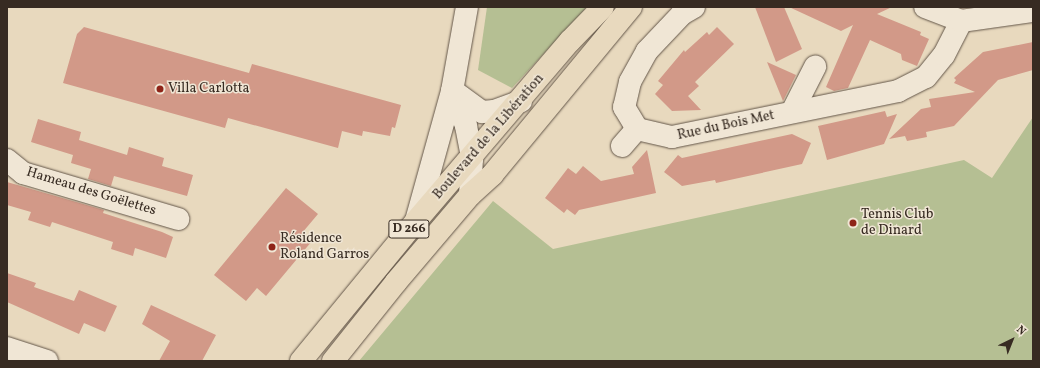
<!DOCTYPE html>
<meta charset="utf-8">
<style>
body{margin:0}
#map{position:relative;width:1040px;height:368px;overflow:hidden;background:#e8d9be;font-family:Vollkorn,serif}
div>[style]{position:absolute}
.green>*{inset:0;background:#b5bf93}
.building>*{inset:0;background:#d29988}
.roads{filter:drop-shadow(0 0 1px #635649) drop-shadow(0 0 1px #635649)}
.minor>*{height:22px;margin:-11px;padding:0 11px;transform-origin:11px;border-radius:11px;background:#f0e6d5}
.secondary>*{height:22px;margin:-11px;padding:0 11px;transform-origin:11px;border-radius:11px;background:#f0e6d5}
.primary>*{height:22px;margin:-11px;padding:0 11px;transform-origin:11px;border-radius:11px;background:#e8d9be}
.dots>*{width:11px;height:11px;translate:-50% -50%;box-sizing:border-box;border:2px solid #f0e6d5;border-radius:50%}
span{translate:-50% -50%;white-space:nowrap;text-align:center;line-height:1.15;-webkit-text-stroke:3px #f0e6d5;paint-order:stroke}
.shield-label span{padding:1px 3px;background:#f0e6d5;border:1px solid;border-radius:3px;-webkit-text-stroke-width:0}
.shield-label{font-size:13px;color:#372b22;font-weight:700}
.poi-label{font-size:14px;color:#372b22}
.left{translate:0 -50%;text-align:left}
.street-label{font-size:14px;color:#372b22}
.frame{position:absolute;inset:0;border:8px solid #372b22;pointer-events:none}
.north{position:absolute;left:992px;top:320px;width:40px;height:40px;-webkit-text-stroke:3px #f0e6d5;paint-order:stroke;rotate:43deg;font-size:11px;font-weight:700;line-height:16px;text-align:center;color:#372b22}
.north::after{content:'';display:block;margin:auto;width:14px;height:18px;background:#372b22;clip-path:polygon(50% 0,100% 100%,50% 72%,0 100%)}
</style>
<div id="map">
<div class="green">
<i style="clip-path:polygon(487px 7px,587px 7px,512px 88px,478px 70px)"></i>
<i style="clip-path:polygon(1033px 117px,1033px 361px,359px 361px,493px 201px,553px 249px,964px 160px,992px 178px)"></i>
</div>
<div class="building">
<i style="clip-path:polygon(755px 7px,784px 7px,802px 49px,776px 62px)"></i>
<i style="clip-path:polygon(789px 7px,892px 7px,877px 14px,921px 32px,920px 35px,929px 39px,917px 66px,902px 60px,901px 54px,870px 40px,848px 88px,834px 91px,826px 87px,853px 25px,841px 31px)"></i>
<i style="clip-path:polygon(84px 27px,249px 73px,252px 64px,401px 105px,395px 128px,392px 127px,390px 136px,363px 131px,362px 136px,342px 131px,338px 148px,228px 118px,225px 128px,63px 83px,77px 34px)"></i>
<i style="clip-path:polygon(717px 27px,734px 44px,695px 82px,699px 86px,688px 96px,701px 110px,672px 111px,655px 94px,663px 85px,658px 81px,684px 50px,685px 52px,707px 32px,709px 35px)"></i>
<i style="clip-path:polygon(1033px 42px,1033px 70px,998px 80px,954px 126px,926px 132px,927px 137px,907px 141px,905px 136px,889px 139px,921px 109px,931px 107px,929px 99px,975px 92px,954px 83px,956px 80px,954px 78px,983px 52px)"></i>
<i style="clip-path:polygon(767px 62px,796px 75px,783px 101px)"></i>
<i style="clip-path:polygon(885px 111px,887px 117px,897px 114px,884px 144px,827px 160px,818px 126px)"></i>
<i style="clip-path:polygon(38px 119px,81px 132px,79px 140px,127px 155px,129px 147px,164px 158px,162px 166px,193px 175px,187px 196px,114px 176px,111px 186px,88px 179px,91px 169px,71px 163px,73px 155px,31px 142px)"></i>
<i style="clip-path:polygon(792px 134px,811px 143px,802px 164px,716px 183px,715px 180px,682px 186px,664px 172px,678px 155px,682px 158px)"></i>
<i style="clip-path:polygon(647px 150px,656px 193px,579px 210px,575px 215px,567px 209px,564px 213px,545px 198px,568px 168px,576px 174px,583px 166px,601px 181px,634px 174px,632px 167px)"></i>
<i style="clip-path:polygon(7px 182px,104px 210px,103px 213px,162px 232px,173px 237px,166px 258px,135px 248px,133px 256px,111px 249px,113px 242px,52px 222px,50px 227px,28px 220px,31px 212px,7px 205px)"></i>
<i style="clip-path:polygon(286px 188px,318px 214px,302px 233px,312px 241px,266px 296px,257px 288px,246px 301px,214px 275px)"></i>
<i style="clip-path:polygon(7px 273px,36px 283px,34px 287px,74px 301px,79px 290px,117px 306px,105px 332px,84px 323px,79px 334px,7px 302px)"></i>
<i style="clip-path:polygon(151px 305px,216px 335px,202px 361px,159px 361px,170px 341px,142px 324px)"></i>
</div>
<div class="roads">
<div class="minor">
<i style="left:694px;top:7px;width:14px;rotate:150deg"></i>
<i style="left:682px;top:14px;width:51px;rotate:133.4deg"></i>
<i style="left:647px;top:51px;width:35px;rotate:119deg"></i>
<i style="left:630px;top:82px;width:26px;rotate:103deg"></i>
<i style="left:624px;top:107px;width:26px;rotate:59deg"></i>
<i style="left:637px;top:129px;width:36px;rotate:13deg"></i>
<i style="left:672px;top:137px;width:231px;rotate:-11.5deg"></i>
<i style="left:898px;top:91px;width:31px;rotate:-27deg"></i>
<i style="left:926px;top:77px;width:28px;rotate:-51deg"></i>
<i style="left:944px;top:55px;width:38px;rotate:-63deg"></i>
<i style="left:925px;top:7px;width:39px;rotate:21deg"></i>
<i style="left:961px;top:21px;width:73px;rotate:-7.9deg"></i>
<i style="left:792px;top:112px;width:51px;rotate:-62.9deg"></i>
<i style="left:622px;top:146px;width:23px;rotate:-49deg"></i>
<i style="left:7px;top:160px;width:21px;rotate:39deg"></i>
<i style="left:23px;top:173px;width:162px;rotate:16.5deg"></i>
<i style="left:7px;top:348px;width:42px;rotate:18deg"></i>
</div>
<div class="secondary">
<i style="left:452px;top:91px;width:38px;rotate:68deg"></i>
<i style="left:466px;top:126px;width:33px;rotate:79deg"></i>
<i style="left:472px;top:158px;width:37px;rotate:93deg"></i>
<i style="left:453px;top:91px;width:36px;rotate:36deg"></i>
<i style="left:482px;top:112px;width:12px;rotate:-5deg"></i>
<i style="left:494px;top:111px;width:29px;rotate:-20deg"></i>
<i style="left:416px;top:221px;width:135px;rotate:-74.5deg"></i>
<i style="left:452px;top:91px;width:85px;rotate:-79.9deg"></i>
</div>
<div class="primary">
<i style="left:301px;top:361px;width:181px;rotate:-50.6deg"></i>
<i style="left:416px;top:221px;width:237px;rotate:-49.5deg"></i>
<i style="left:570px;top:41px;width:47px;rotate:-45.9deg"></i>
<i style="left:333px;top:361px;width:101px;rotate:-51.4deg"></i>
<i style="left:396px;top:282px;width:114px;rotate:-49.6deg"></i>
<i style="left:470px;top:195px;width:30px;rotate:-42deg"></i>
<i style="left:492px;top:175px;width:218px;rotate:-50.4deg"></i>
</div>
</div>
<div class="dots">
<i style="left:160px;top:89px;background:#8f2418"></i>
<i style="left:853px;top:223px;background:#8f2418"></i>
<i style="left:272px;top:247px;background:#8f2418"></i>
</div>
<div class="shield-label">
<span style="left:409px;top:229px">D 266</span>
</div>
<div class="poi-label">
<span class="left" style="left:168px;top:89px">Villa Carlotta</span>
<span class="left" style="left:861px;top:223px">Tennis Club<br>de Dinard</span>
<span class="left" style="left:280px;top:247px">Résidence<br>Roland Garros</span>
</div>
<div class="street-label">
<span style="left:726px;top:126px;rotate:-12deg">Rue du Bois Met</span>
<span style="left:489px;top:137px;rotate:-49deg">Boulevard de la Libération</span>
<span style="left:91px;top:192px;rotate:17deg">Hameau des Goëlettes</span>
</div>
<div class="frame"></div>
<div class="north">N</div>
</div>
